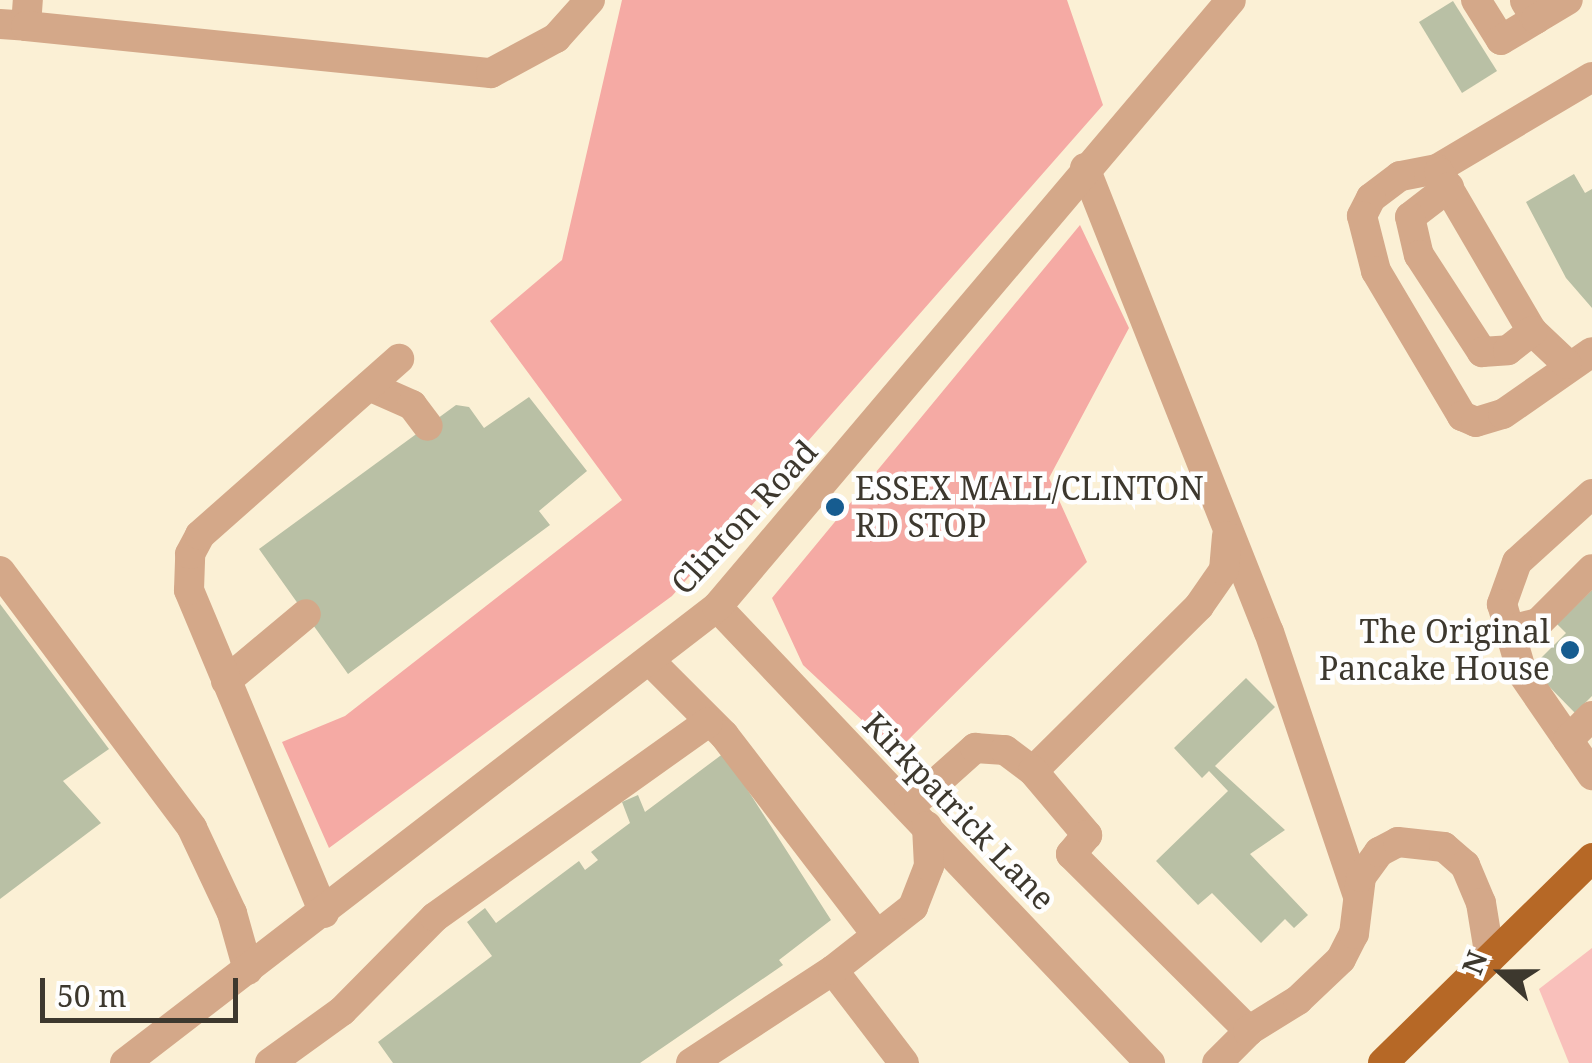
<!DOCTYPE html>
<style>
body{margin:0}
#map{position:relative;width:1592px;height:1063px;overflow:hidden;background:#fbf0d5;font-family:"Noto Serif",serif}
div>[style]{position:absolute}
.green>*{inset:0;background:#f9c0bb}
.forest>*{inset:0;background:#f5aaa4}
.building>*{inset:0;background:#b9c0a5}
.minor>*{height:30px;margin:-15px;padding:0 15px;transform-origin:15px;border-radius:15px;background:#d4a889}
.major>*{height:30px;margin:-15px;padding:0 15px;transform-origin:15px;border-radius:15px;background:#b66826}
.dots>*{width:28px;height:28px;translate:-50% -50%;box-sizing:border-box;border:5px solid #fefefe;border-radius:50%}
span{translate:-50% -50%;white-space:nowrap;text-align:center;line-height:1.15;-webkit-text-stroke:9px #fefefe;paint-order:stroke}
.poi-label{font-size:32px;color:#3d382e}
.left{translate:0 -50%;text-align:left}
.right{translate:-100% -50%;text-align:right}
.street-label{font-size:32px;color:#3d382e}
.north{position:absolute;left:1452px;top:923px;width:100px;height:100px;-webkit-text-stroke:8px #fefefe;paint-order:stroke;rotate:291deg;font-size:28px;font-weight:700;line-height:40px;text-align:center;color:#3d382e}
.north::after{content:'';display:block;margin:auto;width:35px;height:45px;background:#3d382e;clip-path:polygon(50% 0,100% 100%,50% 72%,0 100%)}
.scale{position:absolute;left:40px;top:978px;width:198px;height:45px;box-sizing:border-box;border:5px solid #3d382e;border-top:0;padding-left:12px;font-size:30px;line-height:35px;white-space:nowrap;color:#3d382e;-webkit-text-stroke:8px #fefefe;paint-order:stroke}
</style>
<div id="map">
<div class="green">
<i style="clip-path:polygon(1592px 948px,1592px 1063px,1569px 1063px,1539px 989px)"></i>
</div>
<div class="forest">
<i style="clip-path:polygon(622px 0,1067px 0,1103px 105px,672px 596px,329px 848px,282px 742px,345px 716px,622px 500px,490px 321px,562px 260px)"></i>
<i style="clip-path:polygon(1080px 225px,1129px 328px,1049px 478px,1087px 562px,896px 752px,803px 665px,772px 598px)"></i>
</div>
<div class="building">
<i style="clip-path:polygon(1453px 1px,1497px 71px,1462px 93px,1419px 22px)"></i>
<i style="clip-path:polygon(1574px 174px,1585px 193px,1592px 189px,1592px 308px,1566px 278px,1526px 202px)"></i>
<i style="clip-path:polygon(529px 397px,587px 471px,539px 511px,550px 525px,348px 674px,259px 549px,456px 405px,469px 407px,484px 428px)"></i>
<i style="clip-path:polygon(1592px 590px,1592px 696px,1575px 713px,1531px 668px,1566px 633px,1557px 624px)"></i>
<i style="clip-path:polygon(0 604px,109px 749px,63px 781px,101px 823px,0 899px)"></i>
<i style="clip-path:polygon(1246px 678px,1275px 707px,1215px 766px,1285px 830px,1250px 854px,1308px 915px,1294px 928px,1285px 919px,1261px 943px,1212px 893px,1198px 905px,1156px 861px,1228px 791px,1209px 771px,1202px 778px,1174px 748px)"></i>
<i style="clip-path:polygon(724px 753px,831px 920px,779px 960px,783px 965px,640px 1063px,393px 1063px,378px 1042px,492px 956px,467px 922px,485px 908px,496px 923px,579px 861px,585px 870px,598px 860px,591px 852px,630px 823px,622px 802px,638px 795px,645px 812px)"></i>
</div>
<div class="minor">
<i style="left:1476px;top:0;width:47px;rotate:58deg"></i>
<i style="left:1501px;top:40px;width:41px;rotate:-31deg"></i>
<i style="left:1525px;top:1px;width:21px;rotate:59deg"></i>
<i style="left:1536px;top:19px;width:37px;rotate:-31deg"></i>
<i style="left:0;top:24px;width:26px;rotate:4deg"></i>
<i style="left:26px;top:26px;width:26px;rotate:-86deg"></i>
<i style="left:26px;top:26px;width:467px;rotate:5.8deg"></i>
<i style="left:491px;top:73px;width:74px;rotate:-28.3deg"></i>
<i style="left:556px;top:38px;width:51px;rotate:-48.2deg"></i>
<i style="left:1592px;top:77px;width:180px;rotate:149.3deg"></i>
<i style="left:1437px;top:169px;width:38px;rotate:169deg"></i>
<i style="left:1400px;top:176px;width:36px;rotate:143deg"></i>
<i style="left:1371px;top:198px;width:20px;rotate:117deg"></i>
<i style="left:1362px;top:216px;width:57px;rotate:75.7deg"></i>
<i style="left:1376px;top:271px;width:169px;rotate:59.3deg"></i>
<i style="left:1462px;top:416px;width:15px;rotate:23deg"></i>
<i style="left:1476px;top:422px;width:28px;rotate:-17deg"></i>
<i style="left:1503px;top:414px;width:108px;rotate:-34.9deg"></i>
<i style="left:1085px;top:168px;width:499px;rotate:68.4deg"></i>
<i style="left:1269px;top:632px;width:276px;rotate:71.4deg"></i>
<i style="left:1439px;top:172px;width:184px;rotate:59.7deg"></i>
<i style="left:1532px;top:331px;width:48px;rotate:43.3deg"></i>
<i style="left:1449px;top:187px;width:49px;rotate:142.4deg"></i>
<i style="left:1410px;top:217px;width:39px;rotate:77deg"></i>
<i style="left:1419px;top:255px;width:116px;rotate:57deg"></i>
<i style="left:1482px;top:352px;width:26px;rotate:-4deg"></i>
<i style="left:1508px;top:350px;width:31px;rotate:-38deg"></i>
<i style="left:369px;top:386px;width:47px;rotate:23.8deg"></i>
<i style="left:412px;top:405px;width:26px;rotate:53deg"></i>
<i style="left:1592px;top:494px;width:101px;rotate:137.8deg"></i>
<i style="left:1517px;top:562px;width:45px;rotate:109.7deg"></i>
<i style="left:1502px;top:604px;width:72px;rotate:73.8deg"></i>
<i style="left:1522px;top:673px;width:124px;rotate:55.5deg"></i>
<i style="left:0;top:571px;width:321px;rotate:53.2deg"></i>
<i style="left:192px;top:828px;width:94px;rotate:64.8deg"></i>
<i style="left:232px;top:913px;width:59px;rotate:74.3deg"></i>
<i style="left:717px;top:607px;width:629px;rotate:46.48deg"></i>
<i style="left:1510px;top:630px;width:29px;rotate:-14deg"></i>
<i style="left:1538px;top:623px;width:76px;rotate:-45deg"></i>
<i style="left:651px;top:662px;width:103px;rotate:45deg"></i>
<i style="left:724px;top:735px;width:250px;rotate:52.6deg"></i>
<i style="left:226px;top:681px;width:104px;rotate:-39.9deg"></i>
<i style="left:1568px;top:740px;width:34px;rotate:-45deg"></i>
<i style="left:1033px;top:771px;width:234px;rotate:-44.8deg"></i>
<i style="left:1199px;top:606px;width:44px;rotate:-55.2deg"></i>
<i style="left:1224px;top:570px;width:34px;rotate:-85deg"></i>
<i style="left:909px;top:807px;width:89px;rotate:-41.8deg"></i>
<i style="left:975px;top:748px;width:30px;rotate:4deg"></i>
<i style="left:1005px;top:750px;width:35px;rotate:37deg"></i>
<i style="left:1033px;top:771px;width:84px;rotate:49.8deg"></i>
<i style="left:1087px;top:835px;width:25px;rotate:130deg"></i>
<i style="left:1071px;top:854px;width:251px;rotate:44.8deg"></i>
<i style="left:1249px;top:1031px;width:45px;rotate:135deg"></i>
<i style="left:324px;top:913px;width:350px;rotate:-112.7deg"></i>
<i style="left:189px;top:590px;width:36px;rotate:-88deg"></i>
<i style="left:190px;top:554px;width:21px;rotate:-62deg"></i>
<i style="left:200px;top:535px;width:266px;rotate:-41.5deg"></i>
<i style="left:1248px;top:1031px;width:59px;rotate:-31.8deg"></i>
<i style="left:1298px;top:1000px;width:59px;rotate:-43.6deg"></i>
<i style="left:1341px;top:959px;width:28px;rotate:-63deg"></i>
<i style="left:1354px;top:934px;width:57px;rotate:-83deg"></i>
<i style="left:1361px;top:877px;width:31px;rotate:-54deg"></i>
<i style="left:1379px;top:852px;width:21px;rotate:-28deg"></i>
<i style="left:1398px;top:842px;width:46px;rotate:6.2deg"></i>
<i style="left:1444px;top:847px;width:28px;rotate:41deg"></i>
<i style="left:1465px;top:865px;width:41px;rotate:67.2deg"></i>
<i style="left:1481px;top:903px;width:56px;rotate:80.7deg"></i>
<i style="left:125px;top:1063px;width:747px;rotate:-37.61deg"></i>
<i style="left:717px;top:607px;width:795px;rotate:-49.74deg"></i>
<i style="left:270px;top:1063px;width:89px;rotate:-35.8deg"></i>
<i style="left:342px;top:1011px;width:132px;rotate:-45.3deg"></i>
<i style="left:435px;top:917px;width:335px;rotate:-35.5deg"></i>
<i style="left:691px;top:1063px;width:170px;rotate:-33.2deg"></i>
<i style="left:904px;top:1063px;width:117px;rotate:-127.4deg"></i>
<i style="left:833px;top:970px;width:102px;rotate:-38.2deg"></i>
<i style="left:913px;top:907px;width:44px;rotate:-68.7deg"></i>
<i style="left:929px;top:866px;width:40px;rotate:-92.9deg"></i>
</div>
<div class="major">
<i style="left:1383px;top:1063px;width:293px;rotate:-44.4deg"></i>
</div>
<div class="dots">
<i style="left:835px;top:507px;background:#165c90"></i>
<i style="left:1570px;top:650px;background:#165c90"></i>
</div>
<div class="poi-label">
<span class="left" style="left:855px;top:507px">ESSEX MALL/CLINTON<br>RD STOP</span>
<span class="right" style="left:1550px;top:650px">The Original<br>Pancake House</span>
</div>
<div class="street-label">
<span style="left:744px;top:517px;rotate:-47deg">Clinton Road</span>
<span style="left:959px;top:811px;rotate:46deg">Kirkpatrick Lane</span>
</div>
<div class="north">N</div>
<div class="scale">50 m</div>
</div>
